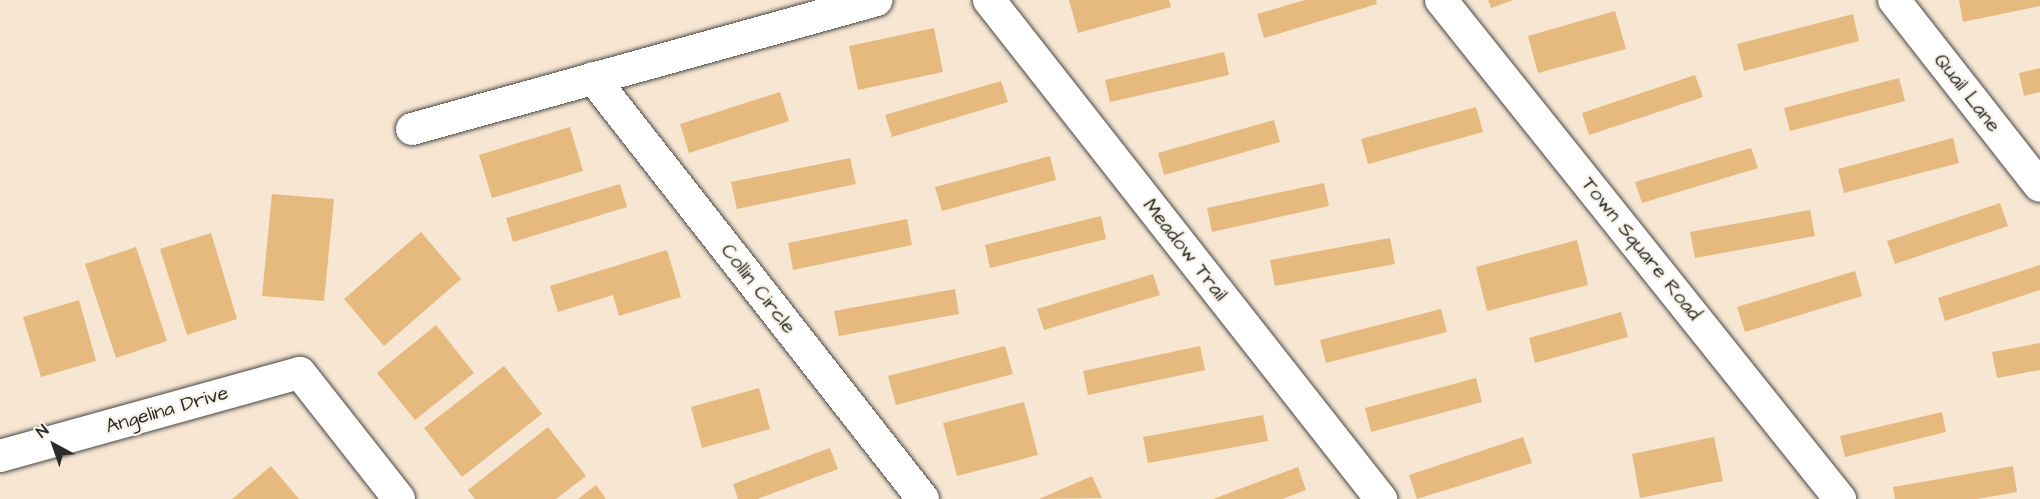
<!DOCTYPE html>
<style>
body{margin:0}
#map{position:relative;width:2040px;height:499px;overflow:hidden;background:#f6e6d2;font-family:"Architects Daughter",sans-serif}
div>[style]{position:absolute}
.building>*{inset:0;background:#e6ba7e}
.roads{filter:drop-shadow(0 0 2px #494744) drop-shadow(0 0 2px #494744)}
.street>*{height:32px;margin:-16px;padding:0 16px;transform-origin:16px;border-radius:16px;background:#fff}
span{translate:-50% -50%;white-space:nowrap;text-align:center;line-height:1.15;-webkit-text-stroke:4.5px #f7f3e8;paint-order:stroke}
.street-label{font-size:20px;color:#2b2b2b}
.north{position:absolute;left:24px;top:415px;width:60px;height:60px;-webkit-text-stroke:4px #f7f3e8;paint-order:stroke;rotate:320deg;font-size:16px;font-weight:700;line-height:24px;text-align:center;color:#2b2b2b}
.north::after{content:'';display:block;margin:auto;width:21px;height:27px;background:#2b2b2b;clip-path:polygon(50% 0,100% 100%,50% 72%,0 100%)}
</style>
<div id="map">
<div class="building">
<i style="clip-path:polygon(1069px 0,1169px 0,1171px 7px,1078px 33px)"></i>
<i style="clip-path:polygon(1305px 0,1376px 0,1377px 4px,1264px 38px,1257px 14px)"></i>
<i style="clip-path:polygon(1488px 0,1513px 0,1491px 8px)"></i>
<i style="clip-path:polygon(1959px 0,2040px 0,2040px 6px,1963px 22px)"></i>
<i style="clip-path:polygon(1615px 11px,1626px 49px,1538px 73px,1528px 36px)"></i>
<i style="clip-path:polygon(1853px 14px,1859px 41px,1744px 71px,1737px 44px)"></i>
<i style="clip-path:polygon(934px 28px,943px 72px,858px 90px,849px 46px)"></i>
<i style="clip-path:polygon(1224px 52px,1229px 75px,1110px 102px,1105px 80px)"></i>
<i style="clip-path:polygon(2040px 68px,2040px 92px,2024px 96px,2019px 73px)"></i>
<i style="clip-path:polygon(1695px 75px,1703px 97px,1589px 135px,1582px 113px)"></i>
<i style="clip-path:polygon(1899px 78px,1905px 101px,1790px 131px,1784px 108px)"></i>
<i style="clip-path:polygon(1001px 81px,1008px 102px,892px 137px,885px 115px)"></i>
<i style="clip-path:polygon(780px 92px,789px 121px,689px 153px,680px 124px)"></i>
<i style="clip-path:polygon(1476px 107px,1483px 132px,1368px 164px,1361px 139px)"></i>
<i style="clip-path:polygon(1274px 120px,1280px 142px,1164px 175px,1158px 153px)"></i>
<i style="clip-path:polygon(570px 127px,583px 171px,492px 198px,479px 155px)"></i>
<i style="clip-path:polygon(1953px 138px,1959px 163px,1844px 193px,1838px 169px)"></i>
<i style="clip-path:polygon(1751px 148px,1758px 168px,1642px 203px,1635px 182px)"></i>
<i style="clip-path:polygon(1050px 156px,1056px 180px,942px 211px,935px 187px)"></i>
<i style="clip-path:polygon(850px 158px,856px 184px,737px 209px,731px 182px)"></i>
<i style="clip-path:polygon(1324px 183px,1329px 206px,1212px 232px,1207px 208px)"></i>
<i style="clip-path:polygon(620px 184px,627px 207px,513px 242px,506px 218px)"></i>
<i style="clip-path:polygon(272px 194px,334px 199px,324px 301px,262px 296px)"></i>
<i style="clip-path:polygon(2000px 203px,2008px 226px,1895px 264px,1887px 241px)"></i>
<i style="clip-path:polygon(1810px 210px,1815px 236px,1695px 258px,1690px 232px)"></i>
<i style="clip-path:polygon(1101px 216px,1106px 239px,990px 268px,985px 245px)"></i>
<i style="clip-path:polygon(907px 219px,912px 245px,793px 270px,788px 243px)"></i>
<i style="clip-path:polygon(421px 232px,461px 279px,384px 346px,344px 299px)"></i>
<i style="clip-path:polygon(211px 233px,237px 319px,187px 335px,160px 249px)"></i>
<i style="clip-path:polygon(1390px 238px,1395px 264px,1275px 286px,1270px 260px)"></i>
<i style="clip-path:polygon(1577px 240px,1588px 285px,1487px 311px,1476px 267px)"></i>
<i style="clip-path:polygon(136px 247px,167px 341px,116px 358px,85px 264px)"></i>
<i style="clip-path:polygon(667px 250px,681px 297px,619px 316px,613px 295px,558px 312px,550px 286px)"></i>
<i style="clip-path:polygon(2040px 265px,2040px 290px,1945px 321px,1938px 298px)"></i>
<i style="clip-path:polygon(1855px 271px,1862px 296px,1745px 332px,1737px 307px)"></i>
<i style="clip-path:polygon(1153px 274px,1160px 295px,1044px 330px,1037px 309px)"></i>
<i style="clip-path:polygon(955px 289px,959px 314px,839px 336px,834px 311px)"></i>
<i style="clip-path:polygon(79px 300px,96px 361px,41px 377px,23px 317px)"></i>
<i style="clip-path:polygon(1441px 309px,1447px 332px,1326px 363px,1320px 340px)"></i>
<i style="clip-path:polygon(1621px 312px,1628px 337px,1535px 363px,1529px 338px)"></i>
<i style="clip-path:polygon(436px 325px,474px 373px,415px 420px,377px 373px)"></i>
<i style="clip-path:polygon(2040px 343px,2040px 370px,1997px 378px,1992px 352px)"></i>
<i style="clip-path:polygon(1005px 346px,1013px 374px,896px 405px,888px 376px)"></i>
<i style="clip-path:polygon(1200px 346px,1205px 370px,1088px 395px,1083px 371px)"></i>
<i style="clip-path:polygon(504px 366px,542px 414px,462px 477px,424px 428px)"></i>
<i style="clip-path:polygon(1476px 378px,1482px 402px,1371px 432px,1365px 408px)"></i>
<i style="clip-path:polygon(759px 388px,770px 429px,702px 448px,691px 407px)"></i>
<i style="clip-path:polygon(1024px 402px,1038px 455px,957px 476px,943px 423px)"></i>
<i style="clip-path:polygon(1942px 412px,1946px 432px,1845px 457px,1840px 436px)"></i>
<i style="clip-path:polygon(1263px 415px,1268px 441px,1148px 463px,1143px 437px)"></i>
<i style="clip-path:polygon(548px 427px,586px 476px,556px 499px,475px 499px,468px 490px)"></i>
<i style="clip-path:polygon(1523px 437px,1532px 463px,1417px 499px,1409px 475px)"></i>
<i style="clip-path:polygon(1714px 437px,1723px 481px,1640px 498px,1632px 454px)"></i>
<i style="clip-path:polygon(830px 448px,838px 469px,757px 499px,738px 499px,733px 484px)"></i>
<i style="clip-path:polygon(271px 466px,299px 499px,232px 499px)"></i>
<i style="clip-path:polygon(2013px 466px,2017px 492px,1977px 499px,1895px 499px,1893px 487px)"></i>
<i style="clip-path:polygon(1298px 467px,1306px 490px,1282px 499px,1213px 499px)"></i>
<i style="clip-path:polygon(1092px 476px,1102px 498px,1039px 499px)"></i>
<i style="clip-path:polygon(596px 485px,606px 499px,578px 499px)"></i>
</div>
<div class="roads">
<div class="street">
<i style="left:989px;top:0;width:635px;rotate:51.85deg"></i>
<i style="left:1441px;top:0;width:639px;rotate:51.35deg"></i>
<i style="left:1894px;top:0;width:236px;rotate:51.9deg"></i>
<i style="left:593px;top:78px;width:535px;rotate:51.91deg"></i>
<i style="left:412px;top:129px;width:482px;rotate:-15.5deg"></i>
<i style="left:0;top:456px;width:311px;rotate:-15.5deg"></i>
<i style="left:300px;top:373px;width:160px;rotate:51.8deg"></i>
</div>
</div>
<div class="street-label">
<span style="left:1967px;top:93px;rotate:52deg">Quail Lane</span>
<span style="left:1641px;top:249px;rotate:51deg">Town Square Road</span>
<span style="left:1185px;top:250px;rotate:52deg">Meadow Trail</span>
<span style="left:758px;top:289px;rotate:52deg">Collin Circle</span>
<span style="left:167px;top:410px;rotate:-16deg">Angelina Drive</span>
</div>
<div class="north">N</div>
</div>
